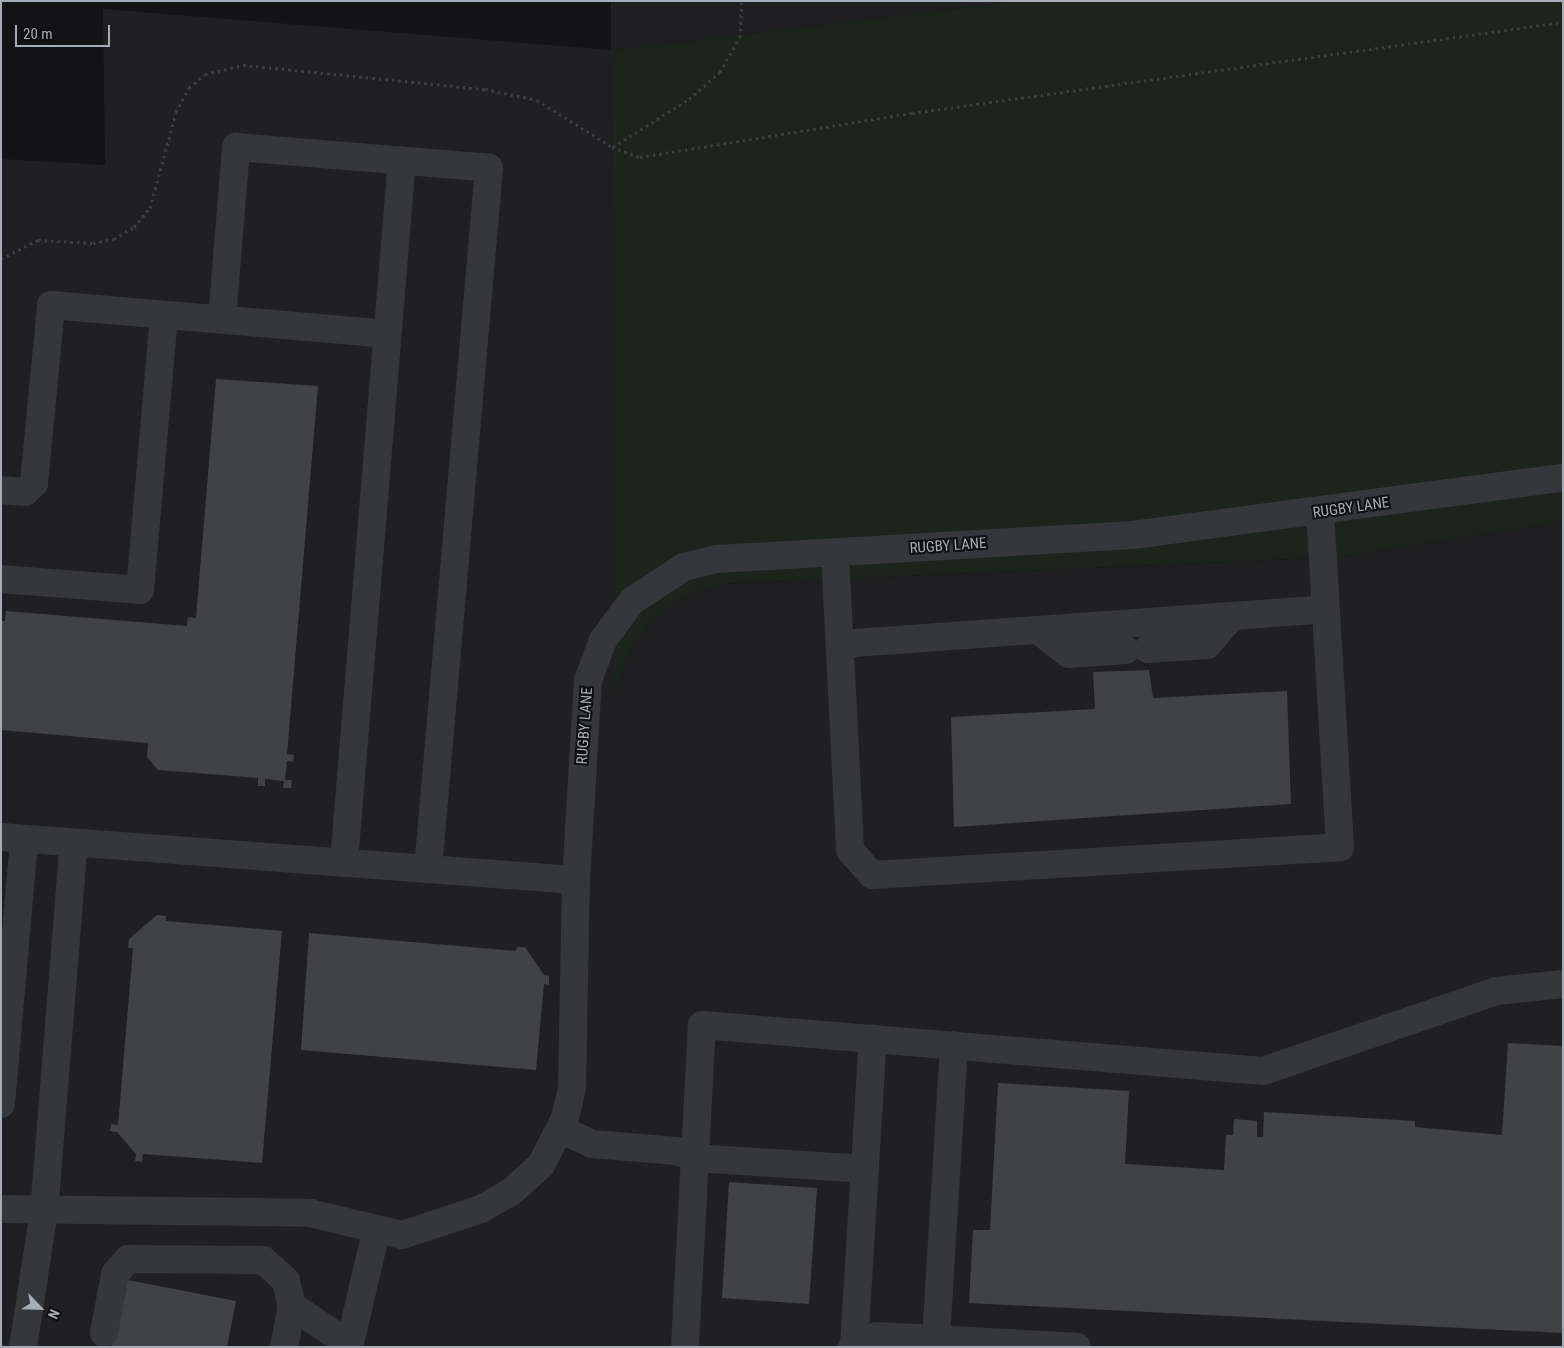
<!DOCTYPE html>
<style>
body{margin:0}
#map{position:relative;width:1564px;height:1348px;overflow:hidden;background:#141416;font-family:"Roboto Condensed",sans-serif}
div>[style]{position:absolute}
.built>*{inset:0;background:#202023}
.green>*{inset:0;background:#1c241d}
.building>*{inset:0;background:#404246}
.path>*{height:3px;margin-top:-1.5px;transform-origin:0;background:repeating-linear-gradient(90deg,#3b3e42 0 2.5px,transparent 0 6.5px)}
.minor>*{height:28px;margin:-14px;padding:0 14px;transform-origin:14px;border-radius:14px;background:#35373b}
span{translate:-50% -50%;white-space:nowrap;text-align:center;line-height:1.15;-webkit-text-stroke:4px #0f0f11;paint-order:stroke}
.street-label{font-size:15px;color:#a6adb6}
.frame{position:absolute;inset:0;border:2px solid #a6adb6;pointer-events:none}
.north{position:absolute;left:15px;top:1283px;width:50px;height:50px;-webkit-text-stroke:4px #0f0f11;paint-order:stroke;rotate:114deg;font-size:14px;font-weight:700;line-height:20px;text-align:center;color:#a6adb6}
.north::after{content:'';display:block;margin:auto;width:18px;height:22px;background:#a6adb6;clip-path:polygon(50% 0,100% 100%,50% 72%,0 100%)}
.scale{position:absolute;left:15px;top:25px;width:95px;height:22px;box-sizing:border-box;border:2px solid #a6adb6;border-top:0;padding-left:6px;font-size:15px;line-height:18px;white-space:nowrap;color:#a6adb6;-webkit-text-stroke:4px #0f0f11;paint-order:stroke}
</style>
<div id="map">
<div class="built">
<i style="clip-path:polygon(611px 1px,1019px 1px,611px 50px,615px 694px,627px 657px,649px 624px,682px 598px,721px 584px,1340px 557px,1563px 522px,1563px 1347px,1px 1347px,1px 159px,105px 165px,103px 9px,611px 50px)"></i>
</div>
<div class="green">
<i style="clip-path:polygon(1019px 1px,1563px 1px,1563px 522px,1340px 557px,721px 584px,682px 598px,649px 624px,627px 657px,614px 697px,611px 50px)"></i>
</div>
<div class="building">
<i style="clip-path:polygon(216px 379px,318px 386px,287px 754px,294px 755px,293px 762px,287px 761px,285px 780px,292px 780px,291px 788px,283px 788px,284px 781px,265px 779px,265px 786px,258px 786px,258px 778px,158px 770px,147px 757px,148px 743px,1px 730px,1px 621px,5px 621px,6px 611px,187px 626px,188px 617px,196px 618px)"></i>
<i style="clip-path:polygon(1149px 670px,1153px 698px,1287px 691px,1291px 804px,954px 827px,951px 717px,1095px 709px,1093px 672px)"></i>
<i style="clip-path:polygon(157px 915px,166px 916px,166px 921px,282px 931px,262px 1163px,143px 1154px,142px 1162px,135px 1161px,136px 1154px,117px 1132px,110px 1131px,111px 1124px,118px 1125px,133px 948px,128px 948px,129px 939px)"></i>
<i style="clip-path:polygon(309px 933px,516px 951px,517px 947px,525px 947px,544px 975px,549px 976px,549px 985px,544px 984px,536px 1070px,301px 1050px)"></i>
<i style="clip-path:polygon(1508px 1043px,1563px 1046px,1563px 1333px,969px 1303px,973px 1230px,990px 1230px,998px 1083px,1129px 1091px,1125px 1164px,1224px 1170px,1226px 1135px,1233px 1135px,1234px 1119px,1257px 1121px,1257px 1137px,1263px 1137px,1264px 1112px,1415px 1121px,1415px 1127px,1502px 1135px)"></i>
<i style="clip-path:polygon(729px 1182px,817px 1188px,809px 1304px,722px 1298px)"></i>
<i style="clip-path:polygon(123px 1279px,236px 1301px,227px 1347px,111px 1347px)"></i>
</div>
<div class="path">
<i style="left:613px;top:147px;width:90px;rotate:-32.3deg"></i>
<i style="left:689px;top:99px;width:41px;rotate:-41.1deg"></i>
<i style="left:720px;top:72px;width:40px;rotate:-60.3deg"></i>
<i style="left:740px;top:37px;width:36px;rotate:-87deg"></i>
<i style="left:1px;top:259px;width:42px;rotate:-27.2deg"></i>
<i style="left:38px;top:240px;width:55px;rotate:3.1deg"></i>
<i style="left:93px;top:243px;width:21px;rotate:-11deg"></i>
<i style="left:114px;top:239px;width:23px;rotate:-31deg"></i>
<i style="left:134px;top:227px;width:25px;rotate:-50deg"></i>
<i style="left:150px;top:208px;width:99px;rotate:-74.8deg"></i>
<i style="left:176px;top:112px;width:27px;rotate:-62deg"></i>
<i style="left:189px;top:88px;width:21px;rotate:-41deg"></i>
<i style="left:205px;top:74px;width:39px;rotate:-13deg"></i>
<i style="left:243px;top:65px;width:243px;rotate:5.7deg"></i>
<i style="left:485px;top:89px;width:53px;rotate:11.9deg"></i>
<i style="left:537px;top:100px;width:89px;rotate:32.1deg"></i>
<i style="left:612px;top:147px;width:30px;rotate:20deg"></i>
<i style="left:640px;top:157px;width:276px;rotate:-9.2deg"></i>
<i style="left:912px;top:113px;width:657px;rotate:-7.96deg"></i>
</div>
<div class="minor">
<i style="left:222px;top:319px;width:173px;rotate:-85.3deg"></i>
<i style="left:236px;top:147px;width:254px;rotate:4.7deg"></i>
<i style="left:489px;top:168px;width:704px;rotate:94.97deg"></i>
<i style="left:1px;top:490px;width:24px;rotate:5deg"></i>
<i style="left:25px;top:492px;width:13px;rotate:-45deg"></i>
<i style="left:34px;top:483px;width:179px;rotate:-84.5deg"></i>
<i style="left:51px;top:305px;width:336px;rotate:4.9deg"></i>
<i style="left:835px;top:553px;width:297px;rotate:87.1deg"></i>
<i style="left:850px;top:850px;width:33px;rotate:49deg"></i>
<i style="left:872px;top:875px;width:469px;rotate:-3.4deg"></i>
<i style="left:1340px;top:847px;width:335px;rotate:-93.4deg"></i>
<i style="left:1px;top:579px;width:139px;rotate:4.5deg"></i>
<i style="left:140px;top:590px;width:275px;rotate:-85deg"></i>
<i style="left:1038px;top:630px;width:39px;rotate:38deg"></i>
<i style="left:1069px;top:654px;width:57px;rotate:-4deg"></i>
<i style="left:841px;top:644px;width:486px;rotate:-4.1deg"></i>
<i style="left:1148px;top:649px;width:59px;rotate:-3.9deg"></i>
<i style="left:1207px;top:645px;width:38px;rotate:-49deg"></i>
<i style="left:1px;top:837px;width:577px;rotate:4.28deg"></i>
<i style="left:344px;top:862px;width:704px;rotate:-85.28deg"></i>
<i style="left:1px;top:1104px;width:266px;rotate:-85deg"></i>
<i style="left:560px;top:1129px;width:35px;rotate:25deg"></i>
<i style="left:592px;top:1144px;width:85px;rotate:4.7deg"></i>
<i style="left:677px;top:1151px;width:19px;rotate:21deg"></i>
<i style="left:695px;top:1158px;width:170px;rotate:3.7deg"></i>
<i style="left:1px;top:1209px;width:309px;rotate:0.7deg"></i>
<i style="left:310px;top:1213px;width:95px;rotate:13.4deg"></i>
<i style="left:402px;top:1235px;width:83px;rotate:-18.2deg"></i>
<i style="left:481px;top:1209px;width:34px;rotate:-30deg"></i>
<i style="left:511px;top:1192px;width:40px;rotate:-42deg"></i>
<i style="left:541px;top:1165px;width:53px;rotate:-62.9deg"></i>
<i style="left:565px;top:1118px;width:32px;rotate:-77deg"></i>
<i style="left:572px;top:1087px;width:207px;rotate:-88.9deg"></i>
<i style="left:576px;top:880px;width:200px;rotate:-86.6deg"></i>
<i style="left:588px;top:680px;width:43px;rotate:-69.4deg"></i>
<i style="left:603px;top:640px;width:49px;rotate:-53.4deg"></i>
<i style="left:632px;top:601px;width:62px;rotate:-33.2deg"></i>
<i style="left:684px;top:567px;width:34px;rotate:-14deg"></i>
<i style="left:717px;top:559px;width:417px;rotate:-3.3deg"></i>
<i style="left:1133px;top:535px;width:434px;rotate:-7.6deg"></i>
<i style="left:292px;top:1306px;width:69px;rotate:33.7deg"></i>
<i style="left:104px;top:1333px;width:60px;rotate:-79.4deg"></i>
<i style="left:115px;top:1274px;width:20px;rotate:-49deg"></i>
<i style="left:128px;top:1259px;width:135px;rotate:0.4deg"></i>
<i style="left:263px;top:1260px;width:31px;rotate:42deg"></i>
<i style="left:286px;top:1281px;width:26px;rotate:77deg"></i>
<i style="left:292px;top:1306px;width:42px;rotate:101deg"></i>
<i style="left:936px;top:1339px;width:294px;rotate:-86.5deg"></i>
<i style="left:854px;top:1346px;width:308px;rotate:-86.5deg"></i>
<i style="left:23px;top:1347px;width:137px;rotate:-81.2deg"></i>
<i style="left:44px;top:1212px;width:370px;rotate:-85.4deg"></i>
<i style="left:349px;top:1347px;width:118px;rotate:-76.8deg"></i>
<i style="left:685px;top:1347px;width:322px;rotate:-87deg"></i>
<i style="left:702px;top:1025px;width:563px;rotate:4.69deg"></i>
<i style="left:1263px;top:1071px;width:246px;rotate:-18.9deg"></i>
<i style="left:1496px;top:991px;width:67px;rotate:-6deg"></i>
<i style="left:852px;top:1347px;width:27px;rotate:-24deg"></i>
<i style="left:877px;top:1336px;width:200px;rotate:3.1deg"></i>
</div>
<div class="street-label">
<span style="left:1351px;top:508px;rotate:-8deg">RUGBY LANE</span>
<span style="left:948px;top:546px;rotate:-4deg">RUGBY LANE</span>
<span style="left:585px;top:726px;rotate:-86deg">RUGBY LANE</span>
</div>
<div class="frame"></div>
<div class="north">N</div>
<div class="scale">20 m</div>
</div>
